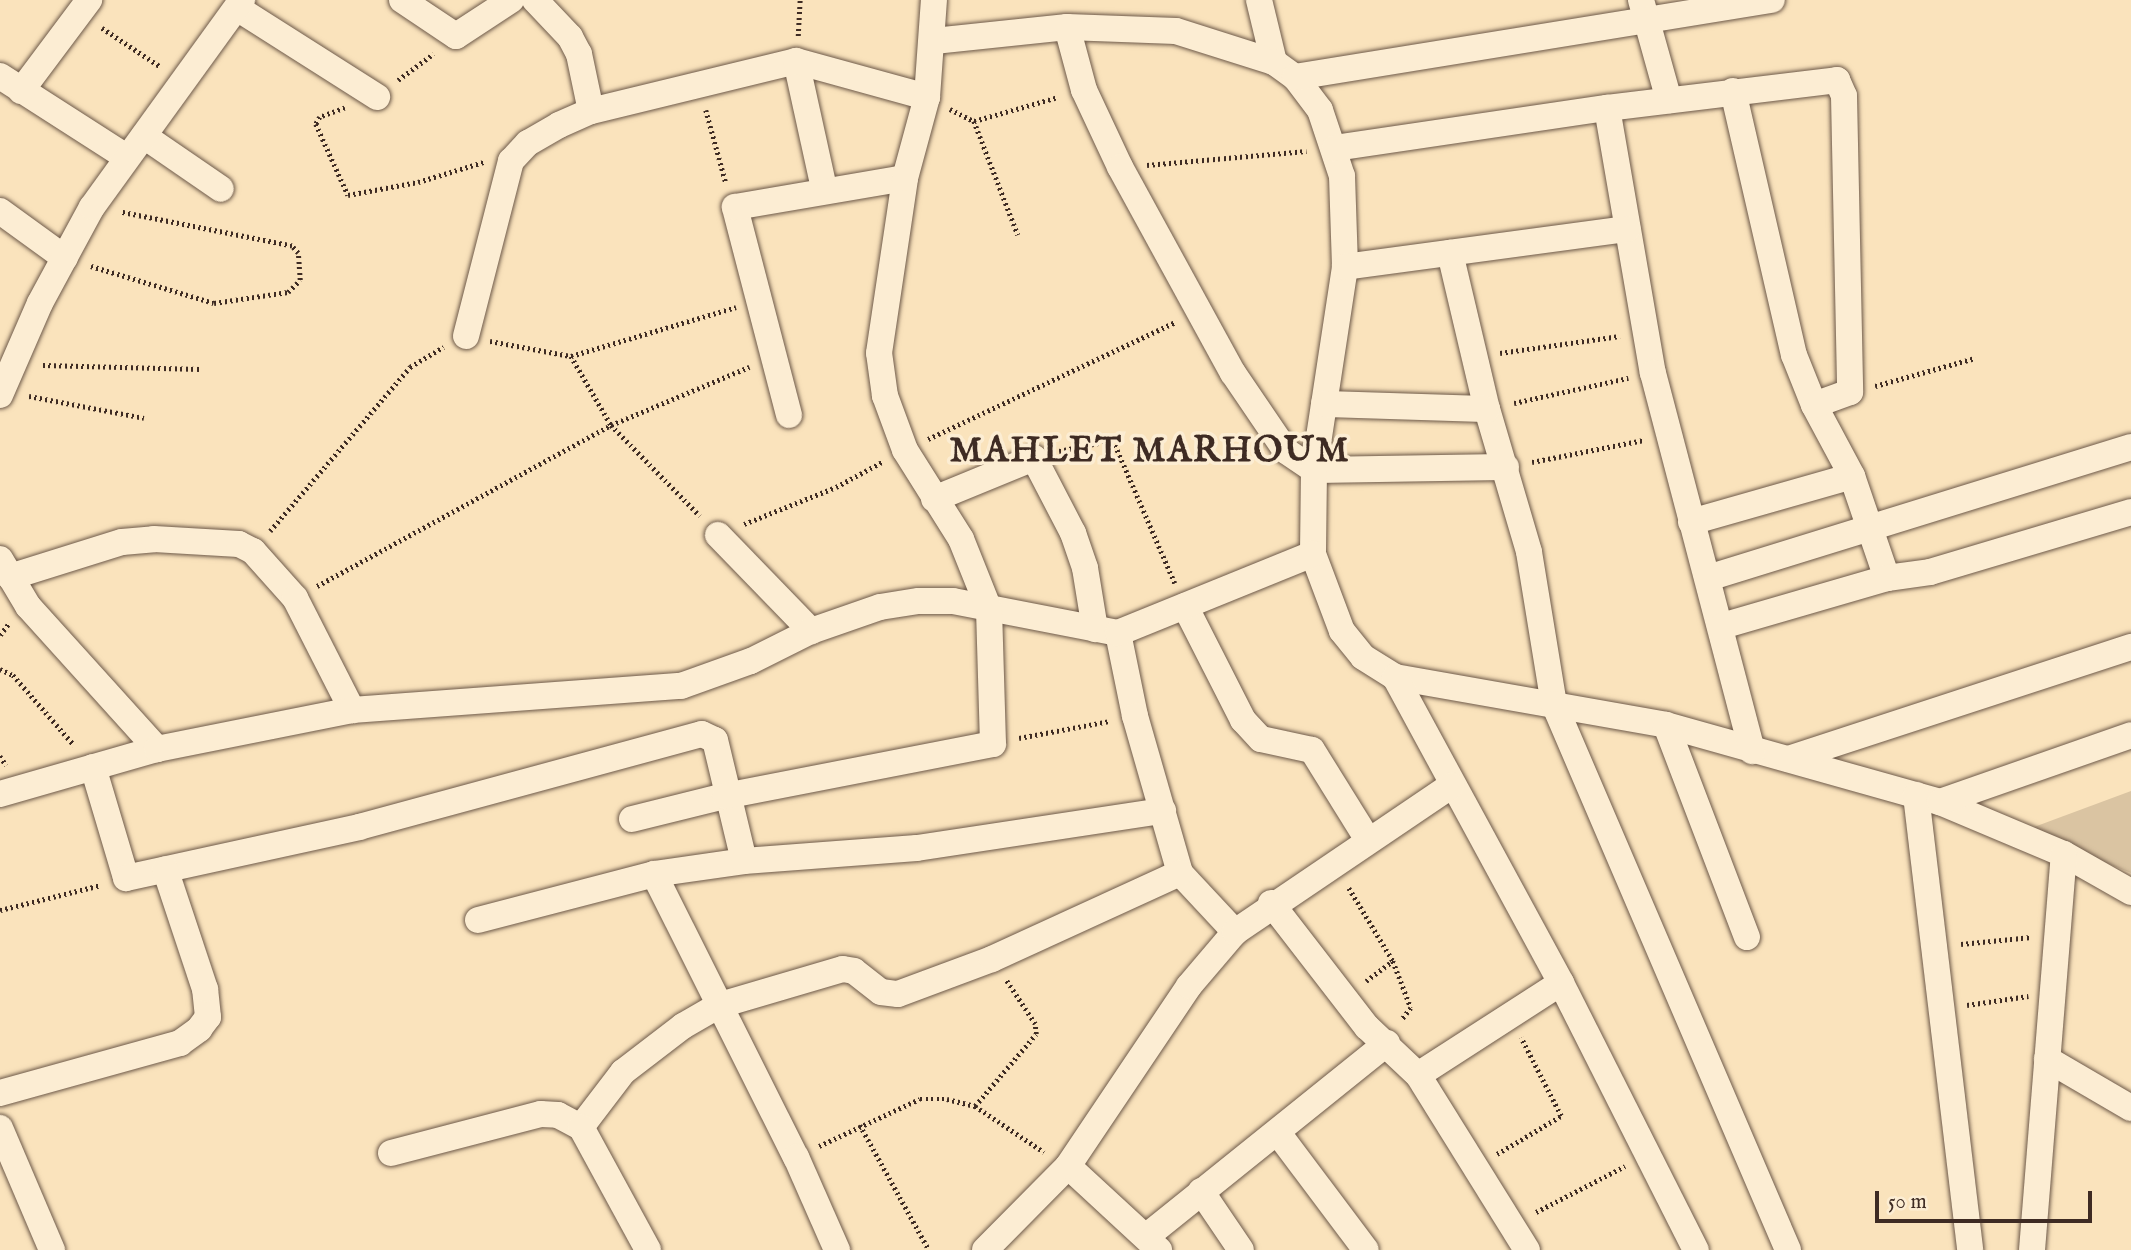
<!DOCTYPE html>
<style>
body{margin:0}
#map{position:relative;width:2131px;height:1250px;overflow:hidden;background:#fae3bc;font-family:"IM FELL English",serif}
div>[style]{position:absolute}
.green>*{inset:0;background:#dac4a2}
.path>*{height:4.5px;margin-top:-2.25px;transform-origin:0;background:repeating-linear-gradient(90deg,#3e2b23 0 2px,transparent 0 5.5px)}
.roads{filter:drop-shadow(0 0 2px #6d5949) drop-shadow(0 0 2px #6d5949)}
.minor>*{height:26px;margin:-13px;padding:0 13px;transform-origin:13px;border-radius:13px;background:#fcedd3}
span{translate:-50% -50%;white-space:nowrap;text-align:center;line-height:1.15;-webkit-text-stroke:7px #fcedd3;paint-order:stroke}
.district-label{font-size:35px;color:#3e2b23;font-weight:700;letter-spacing:2px}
.scale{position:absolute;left:1875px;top:1191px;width:217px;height:32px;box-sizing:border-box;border:4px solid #3e2b23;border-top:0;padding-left:9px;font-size:21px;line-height:24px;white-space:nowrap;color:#3e2b23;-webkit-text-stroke:5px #fcedd3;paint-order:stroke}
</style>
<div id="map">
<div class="green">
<i style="clip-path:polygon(2131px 791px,2131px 873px,2026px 830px)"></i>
</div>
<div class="path">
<i style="left:102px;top:28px;width:71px;rotate:33.5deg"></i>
<i style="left:798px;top:36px;width:36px;rotate:-87deg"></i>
<i style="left:398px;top:80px;width:44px;rotate:-36.6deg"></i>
<i style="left:345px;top:108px;width:27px;rotate:160deg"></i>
<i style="left:320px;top:117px;width:8px;rotate:120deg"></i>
<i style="left:316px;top:124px;width:78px;rotate:65.7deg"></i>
<i style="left:348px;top:195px;width:71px;rotate:-10.5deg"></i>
<i style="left:418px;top:182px;width:69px;rotate:-16.9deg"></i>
<i style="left:950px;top:109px;width:27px;rotate:27deg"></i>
<i style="left:974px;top:121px;width:122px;rotate:68.9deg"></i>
<i style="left:706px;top:110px;width:76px;rotate:74.7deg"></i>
<i style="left:974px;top:121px;width:87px;rotate:-15.9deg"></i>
<i style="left:1147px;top:165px;width:160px;rotate:-5deg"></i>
<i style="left:91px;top:266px;width:128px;rotate:16.7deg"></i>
<i style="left:214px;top:303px;width:75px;rotate:-8.5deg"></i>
<i style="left:288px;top:292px;width:17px;rotate:-45deg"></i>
<i style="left:300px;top:280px;width:27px;rotate:-94deg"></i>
<i style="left:298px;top:253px;width:9px;rotate:-131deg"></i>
<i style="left:292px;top:246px;width:175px;rotate:-168.8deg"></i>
<i style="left:490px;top:341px;width:82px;rotate:10.5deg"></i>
<i style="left:571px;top:356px;width:172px;rotate:-16.5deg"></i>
<i style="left:1500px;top:353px;width:121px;rotate:-8.1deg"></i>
<i style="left:571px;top:356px;width:80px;rotate:59.9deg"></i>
<i style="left:611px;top:425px;width:127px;rotate:45.6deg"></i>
<i style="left:43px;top:365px;width:157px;rotate:1.5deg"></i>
<i style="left:1875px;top:386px;width:104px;rotate:-15.6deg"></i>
<i style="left:29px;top:396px;width:117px;rotate:10.8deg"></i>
<i style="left:1514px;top:403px;width:117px;rotate:-12.4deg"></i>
<i style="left:928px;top:439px;width:274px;rotate:-25.3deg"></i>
<i style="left:1059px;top:451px;width:55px;rotate:-11.5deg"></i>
<i style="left:1113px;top:440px;width:156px;rotate:66.6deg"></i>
<i style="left:1532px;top:462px;width:114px;rotate:-11.1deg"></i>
<i style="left:744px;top:524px;width:99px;rotate:-21.9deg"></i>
<i style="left:836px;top:487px;width:52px;rotate:-28.5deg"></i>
<i style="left:270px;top:531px;width:216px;rotate:-49.5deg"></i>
<i style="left:410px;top:367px;width:39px;rotate:-31deg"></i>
<i style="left:317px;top:586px;width:335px;rotate:-28.7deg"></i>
<i style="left:611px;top:425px;width:150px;rotate:-22.8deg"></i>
<i style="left:0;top:635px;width:15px;rotate:-53deg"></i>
<i style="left:0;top:669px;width:14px;rotate:25deg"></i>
<i style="left:13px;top:675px;width:93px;rotate:48.9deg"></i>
<i style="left:1019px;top:738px;width:93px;rotate:-10.6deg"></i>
<i style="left:0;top:756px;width:11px;rotate:56deg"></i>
<i style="left:1349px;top:888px;width:85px;rotate:58.9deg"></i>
<i style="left:1393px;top:961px;width:50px;rotate:69deg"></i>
<i style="left:1411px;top:1008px;width:16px;rotate:128deg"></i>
<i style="left:0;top:910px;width:104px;rotate:-13.9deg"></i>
<i style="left:1961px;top:944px;width:71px;rotate:-5.6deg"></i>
<i style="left:1366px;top:981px;width:34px;rotate:-37deg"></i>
<i style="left:1967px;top:1005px;width:62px;rotate:-8.4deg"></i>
<i style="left:975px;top:1106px;width:94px;rotate:-49.7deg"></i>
<i style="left:1036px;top:1034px;width:10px;rotate:-96deg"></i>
<i style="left:1035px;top:1024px;width:53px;rotate:-123.4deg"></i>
<i style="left:860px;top:1125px;width:143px;rotate:61.1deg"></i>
<i style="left:819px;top:1146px;width:111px;rotate:-25deg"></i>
<i style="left:920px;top:1099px;width:27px"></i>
<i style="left:947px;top:1099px;width:29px;rotate:14deg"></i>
<i style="left:975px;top:1106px;width:83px;rotate:33.7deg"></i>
<i style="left:1497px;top:1154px;width:74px;rotate:-30.7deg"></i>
<i style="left:1561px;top:1116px;width:88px;rotate:-117.1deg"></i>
<i style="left:1536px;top:1212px;width:100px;rotate:-27.3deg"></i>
</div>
<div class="roads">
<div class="minor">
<i style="left:402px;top:0;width:65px;rotate:33.7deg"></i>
<i style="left:456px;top:36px;width:66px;rotate:-33.2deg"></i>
<i style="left:535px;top:0;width:51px;rotate:46.6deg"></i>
<i style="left:570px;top:37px;width:19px;rotate:62deg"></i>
<i style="left:579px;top:54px;width:58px;rotate:78.1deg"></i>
<i style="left:1259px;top:0;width:64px;rotate:76.4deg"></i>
<i style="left:1641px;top:0;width:104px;rotate:74.4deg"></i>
<i style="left:237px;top:8px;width:166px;rotate:32.4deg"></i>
<i style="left:1067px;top:27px;width:65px;rotate:74.9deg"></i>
<i style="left:1084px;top:90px;width:85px;rotate:64.9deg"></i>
<i style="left:1120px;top:167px;width:235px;rotate:61.3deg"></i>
<i style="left:1233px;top:373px;width:94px;rotate:55.8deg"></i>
<i style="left:1286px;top:451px;width:34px;rotate:34deg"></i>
<i style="left:1314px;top:470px;width:192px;rotate:-0.9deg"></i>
<i style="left:934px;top:41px;width:134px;rotate:-6deg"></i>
<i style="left:1067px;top:27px;width:109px;rotate:2.1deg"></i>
<i style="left:1176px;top:31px;width:103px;rotate:17.6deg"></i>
<i style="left:1274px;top:62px;width:26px;rotate:36deg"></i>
<i style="left:1295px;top:77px;width:41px;rotate:52.9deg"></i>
<i style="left:1320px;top:110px;width:70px;rotate:71.6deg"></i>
<i style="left:1342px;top:176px;width:91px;rotate:88.1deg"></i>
<i style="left:1345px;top:267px;width:205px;rotate:98.7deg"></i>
<i style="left:1314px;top:470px;width:84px;rotate:90.7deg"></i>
<i style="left:1313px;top:554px;width:82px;rotate:69.4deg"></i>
<i style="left:1342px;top:631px;width:33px;rotate:51deg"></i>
<i style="left:1363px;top:657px;width:38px;rotate:32deg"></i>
<i style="left:1395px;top:677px;width:275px;rotate:10deg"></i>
<i style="left:1666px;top:725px;width:285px;rotate:15.7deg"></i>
<i style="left:1940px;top:802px;width:134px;rotate:22.8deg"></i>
<i style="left:2064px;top:854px;width:77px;rotate:29.6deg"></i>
<i style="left:796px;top:61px;width:130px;rotate:77.6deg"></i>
<i style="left:0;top:76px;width:150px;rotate:32.7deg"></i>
<i style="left:1295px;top:77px;width:483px;rotate:-9.2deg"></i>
<i style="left:21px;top:91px;width:114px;rotate:-53.2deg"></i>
<i style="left:1733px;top:91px;width:271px;rotate:77deg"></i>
<i style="left:1794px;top:355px;width:54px;rotate:68.2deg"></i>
<i style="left:1814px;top:405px;width:81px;rotate:61.8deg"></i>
<i style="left:1852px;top:476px;width:108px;rotate:71.1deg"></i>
<i style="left:1607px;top:108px;width:269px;rotate:80.2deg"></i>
<i style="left:1653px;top:373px;width:391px;rotate:75.3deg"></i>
<i style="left:144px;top:136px;width:93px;rotate:34.5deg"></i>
<i style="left:1335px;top:148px;width:275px;rotate:-8.4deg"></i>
<i style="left:1607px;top:108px;width:232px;rotate:-6.9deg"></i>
<i style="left:1837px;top:80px;width:17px;rotate:66deg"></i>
<i style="left:1844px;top:96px;width:296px;rotate:88.8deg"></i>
<i style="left:1850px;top:392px;width:38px;rotate:160deg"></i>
<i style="left:0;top:211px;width:80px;rotate:35.9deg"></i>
<i style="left:1450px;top:253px;width:160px;rotate:76.7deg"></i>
<i style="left:1487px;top:409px;width:149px;rotate:73.6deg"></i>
<i style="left:1529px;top:552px;width:154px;rotate:80.7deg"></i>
<i style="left:1554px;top:704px;width:594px;rotate:66.8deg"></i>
<i style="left:1345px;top:267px;width:285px;rotate:-7.7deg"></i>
<i style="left:466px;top:336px;width:181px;rotate:-75.6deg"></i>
<i style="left:511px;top:161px;width:25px;rotate:-47deg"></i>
<i style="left:528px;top:143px;width:36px;rotate:-30deg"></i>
<i style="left:559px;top:125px;width:35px;rotate:-24deg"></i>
<i style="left:591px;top:111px;width:211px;rotate:-13.7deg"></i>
<i style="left:796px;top:61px;width:136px;rotate:15.4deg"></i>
<i style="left:0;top:395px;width:100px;rotate:-66.5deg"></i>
<i style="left:40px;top:303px;width:109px;rotate:-61.6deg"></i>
<i style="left:92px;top:207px;width:256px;rotate:-54.1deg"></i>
<i style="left:1324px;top:404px;width:163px;rotate:1.8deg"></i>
<i style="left:789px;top:415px;width:215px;rotate:-104.6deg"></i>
<i style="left:735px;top:207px;width:172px;rotate:-9.7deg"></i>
<i style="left:934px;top:499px;width:108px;rotate:-22.3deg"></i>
<i style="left:1034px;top:458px;width:85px;rotate:62.5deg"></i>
<i style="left:1073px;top:533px;width:37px;rotate:71deg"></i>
<i style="left:1085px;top:568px;width:62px;rotate:80.7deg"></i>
<i style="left:1691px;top:522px;width:167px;rotate:-15.9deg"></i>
<i style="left:718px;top:535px;width:134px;rotate:45.9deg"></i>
<i style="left:0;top:559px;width:55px;rotate:59.2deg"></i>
<i style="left:28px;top:606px;width:193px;rotate:47.9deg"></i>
<i style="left:10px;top:577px;width:117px;rotate:-17.4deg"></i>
<i style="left:122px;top:542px;width:32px;rotate:-5deg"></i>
<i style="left:154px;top:539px;width:85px;rotate:3.4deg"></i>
<i style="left:239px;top:544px;width:16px;rotate:27deg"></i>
<i style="left:253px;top:551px;width:63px;rotate:48.2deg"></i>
<i style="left:295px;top:598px;width:126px;rotate:63deg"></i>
<i style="left:1708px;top:578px;width:443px;rotate:-17.2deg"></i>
<i style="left:1185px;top:606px;width:128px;rotate:63deg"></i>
<i style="left:1243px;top:720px;width:26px;rotate:47deg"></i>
<i style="left:1261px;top:739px;width:52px;rotate:12.2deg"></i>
<i style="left:1312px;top:750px;width:106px;rotate:58.1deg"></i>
<i style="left:1722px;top:626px;width:172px;rotate:-16.2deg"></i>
<i style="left:1887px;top:578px;width:43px;rotate:-7.9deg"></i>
<i style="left:1930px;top:572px;width:210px;rotate:-16.6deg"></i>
<i style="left:1118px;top:633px;width:85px;rotate:78.4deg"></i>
<i style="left:1135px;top:716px;width:163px;rotate:74deg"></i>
<i style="left:1180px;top:873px;width:81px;rotate:47deg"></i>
<i style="left:1395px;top:677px;width:348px;rotate:61.5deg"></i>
<i style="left:1561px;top:983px;width:299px;rotate:63.2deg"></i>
<i style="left:1666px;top:725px;width:227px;rotate:69.1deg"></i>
<i style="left:1788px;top:759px;width:361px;rotate:-18.1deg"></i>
<i style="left:93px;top:767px;width:116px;rotate:73.4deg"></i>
<i style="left:126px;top:878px;width:239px;rotate:-12.3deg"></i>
<i style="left:359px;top:827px;width:355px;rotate:-15.2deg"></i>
<i style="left:702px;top:734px;width:14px;rotate:25deg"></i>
<i style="left:715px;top:740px;width:124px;rotate:76.5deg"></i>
<i style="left:0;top:794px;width:163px;rotate:-16deg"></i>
<i style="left:157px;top:749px;width:199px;rotate:-11.3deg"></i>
<i style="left:352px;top:710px;width:330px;rotate:-4.2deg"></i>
<i style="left:681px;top:686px;width:74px;rotate:-19.7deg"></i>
<i style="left:751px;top:661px;width:67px;rotate:-26.6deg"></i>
<i style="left:811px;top:631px;width:73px;rotate:-19.2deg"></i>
<i style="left:880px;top:607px;width:39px;rotate:-9deg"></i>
<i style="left:919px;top:601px;width:34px"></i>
<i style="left:953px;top:601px;width:168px;rotate:11deg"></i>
<i style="left:1118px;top:633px;width:210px;rotate:-22.1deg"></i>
<i style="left:1916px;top:795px;width:458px;rotate:83.2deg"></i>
<i style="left:1940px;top:802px;width:202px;rotate:-19.3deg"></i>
<i style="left:632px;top:819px;width:96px;rotate:-13.9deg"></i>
<i style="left:725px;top:796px;width:273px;rotate:-11deg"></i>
<i style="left:993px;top:744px;width:135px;rotate:-91.7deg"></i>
<i style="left:989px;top:609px;width:75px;rotate:-111.8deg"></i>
<i style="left:961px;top:539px;width:105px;rotate:-122.2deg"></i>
<i style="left:905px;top:450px;width:58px;rotate:-110.3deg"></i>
<i style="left:885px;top:396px;width:43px;rotate:-97.9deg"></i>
<i style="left:879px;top:353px;width:177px;rotate:-81.5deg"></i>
<i style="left:905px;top:178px;width:84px;rotate:-74.8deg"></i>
<i style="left:927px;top:97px;width:97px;rotate:-85.9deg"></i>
<i style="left:654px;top:874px;width:317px;rotate:63.4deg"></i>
<i style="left:796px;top:1157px;width:102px;rotate:66.2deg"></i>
<i style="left:1271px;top:903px;width:157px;rotate:52.3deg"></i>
<i style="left:1367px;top:1027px;width:70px;rotate:43.3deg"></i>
<i style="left:1418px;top:1075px;width:206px;rotate:58.1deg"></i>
<i style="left:478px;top:920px;width:182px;rotate:-14.6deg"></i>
<i style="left:654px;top:874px;width:91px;rotate:-8.2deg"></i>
<i style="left:744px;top:861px;width:173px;rotate:-4.3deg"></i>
<i style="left:917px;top:848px;width:249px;rotate:-8.6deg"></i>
<i style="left:2047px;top:1059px;width:97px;rotate:30.3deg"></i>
<i style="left:1418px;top:1075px;width:170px;rotate:-32.8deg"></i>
<i style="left:0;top:1093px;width:187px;rotate:-15.5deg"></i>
<i style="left:180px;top:1043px;width:24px;rotate:-36deg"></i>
<i style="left:199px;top:1029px;width:15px;rotate:-53deg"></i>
<i style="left:208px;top:1017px;width:28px;rotate:-96deg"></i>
<i style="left:205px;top:989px;width:126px;rotate:-108.4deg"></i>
<i style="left:581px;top:1127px;width:69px;rotate:-52.6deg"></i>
<i style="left:623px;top:1072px;width:76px;rotate:-37.5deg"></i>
<i style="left:683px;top:1026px;width:39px;rotate:-30deg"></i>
<i style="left:717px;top:1006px;width:131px;rotate:-16.4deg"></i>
<i style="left:843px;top:969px;width:11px;rotate:10deg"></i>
<i style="left:854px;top:971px;width:34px;rotate:38deg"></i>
<i style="left:881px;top:992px;width:17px;rotate:7deg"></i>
<i style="left:898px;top:994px;width:100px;rotate:-20.4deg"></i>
<i style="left:992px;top:959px;width:207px;rotate:-24.6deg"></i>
<i style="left:0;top:1128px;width:133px;rotate:66.9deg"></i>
<i style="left:1278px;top:1133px;width:146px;rotate:53.1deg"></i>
<i style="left:391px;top:1153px;width:155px;rotate:-14.6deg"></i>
<i style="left:541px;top:1114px;width:17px;rotate:3deg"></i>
<i style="left:558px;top:1115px;width:26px;rotate:28deg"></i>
<i style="left:581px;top:1127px;width:140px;rotate:61.4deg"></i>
<i style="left:1068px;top:1166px;width:124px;rotate:42.7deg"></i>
<i style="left:1201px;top:1191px;width:71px;rotate:55.9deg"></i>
<i style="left:1147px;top:1236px;width:308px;rotate:-38.8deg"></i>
<i style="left:985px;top:1250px;width:118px;rotate:-45.3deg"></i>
<i style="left:1068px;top:1166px;width:217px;rotate:-56.1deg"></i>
<i style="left:1189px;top:986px;width:71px;rotate:-49.6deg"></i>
<i style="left:1235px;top:932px;width:261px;rotate:-34.1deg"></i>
<i style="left:2032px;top:1250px;width:397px;rotate:-85.4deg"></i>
</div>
</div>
<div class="district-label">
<span style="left:1150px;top:452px">MAHLET MARHOUM</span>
</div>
<div class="scale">50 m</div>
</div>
